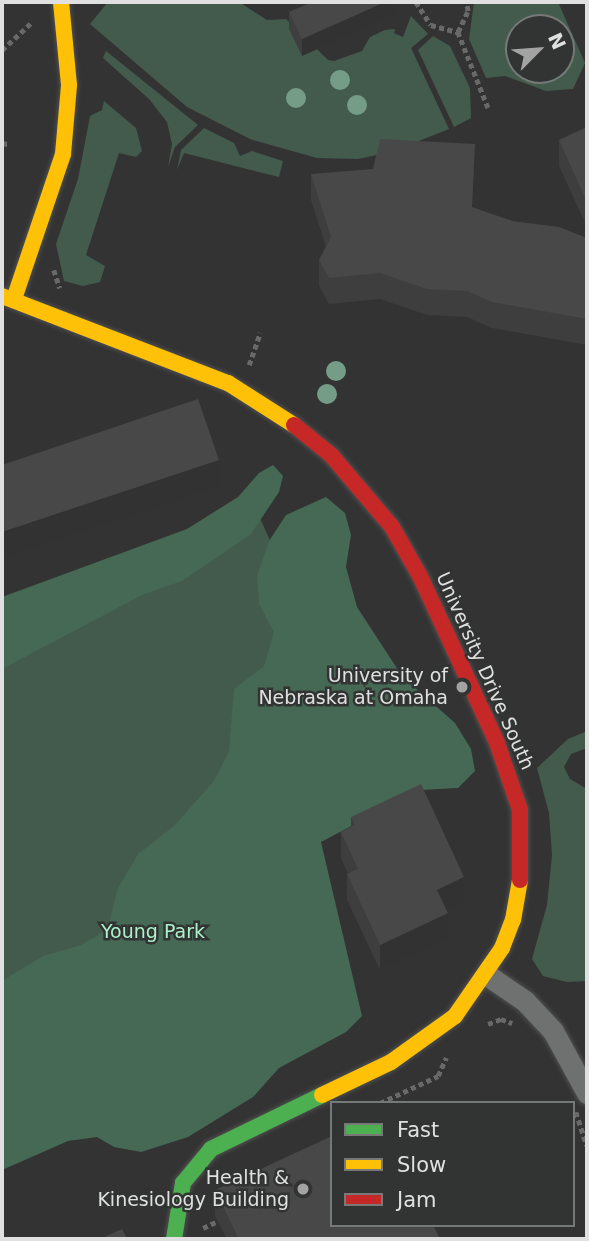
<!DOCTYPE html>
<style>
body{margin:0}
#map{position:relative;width:589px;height:1241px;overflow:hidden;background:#333;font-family:"DejaVu Sans",sans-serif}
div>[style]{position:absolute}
.green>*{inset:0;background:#435b4d}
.forest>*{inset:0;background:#456955}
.path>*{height:4.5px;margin-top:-2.25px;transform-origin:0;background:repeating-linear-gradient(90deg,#696969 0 5px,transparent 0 8.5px)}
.roads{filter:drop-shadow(0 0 2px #4f4f4f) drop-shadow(0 0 2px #4f4f4f)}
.street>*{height:21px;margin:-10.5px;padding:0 10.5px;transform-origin:10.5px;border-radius:10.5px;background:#6f7170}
.fast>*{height:16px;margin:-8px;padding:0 8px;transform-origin:8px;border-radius:8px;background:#4caf50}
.slow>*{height:16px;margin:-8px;padding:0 8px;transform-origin:8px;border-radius:8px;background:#ffc107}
.jam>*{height:16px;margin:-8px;padding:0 8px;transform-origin:8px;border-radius:8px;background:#c62828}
.trees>*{width:20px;height:20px;margin:-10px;border-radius:50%;background:#759c86}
.wall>*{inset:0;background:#3e3e3e}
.shaded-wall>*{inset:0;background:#323232}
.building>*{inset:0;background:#484848}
.dots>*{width:19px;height:19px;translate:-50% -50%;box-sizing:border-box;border:4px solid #323433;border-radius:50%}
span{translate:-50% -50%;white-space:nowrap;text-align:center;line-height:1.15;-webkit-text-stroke:5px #323433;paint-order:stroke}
.street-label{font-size:19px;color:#dfe0df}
.poi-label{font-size:19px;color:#dfe0df}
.right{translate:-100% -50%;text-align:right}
.park-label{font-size:19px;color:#abf1c9}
.frame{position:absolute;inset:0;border:4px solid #dfe0df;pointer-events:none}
.legend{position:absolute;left:330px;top:1101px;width:245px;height:126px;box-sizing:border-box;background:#323433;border:2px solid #777978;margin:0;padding:9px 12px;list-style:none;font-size:21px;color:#dfe0df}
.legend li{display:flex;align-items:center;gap:14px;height:35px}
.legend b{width:35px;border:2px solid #777978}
.north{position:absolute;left:505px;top:14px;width:70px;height:70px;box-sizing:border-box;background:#323433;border:2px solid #777978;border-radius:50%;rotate:65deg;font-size:19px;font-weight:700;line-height:28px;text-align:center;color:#dfe0df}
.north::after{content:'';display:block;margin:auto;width:24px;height:32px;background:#a3a3a3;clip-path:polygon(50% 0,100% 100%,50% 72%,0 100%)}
</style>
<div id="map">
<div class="green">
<i style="clip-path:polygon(108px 2px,239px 2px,267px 20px,286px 19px,328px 60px,334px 61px,362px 51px,370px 37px,385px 30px,395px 29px,394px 33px,403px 37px,411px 16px,428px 34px,411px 48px,449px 129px,391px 152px,358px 159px,317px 158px,250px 139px,187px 107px,90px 24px)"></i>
<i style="clip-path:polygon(evenodd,474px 2px,558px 2px,585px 63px,573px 89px,546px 91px,505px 76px,486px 78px,469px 39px,474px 2px,519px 28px,561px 28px,561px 70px,519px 70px,519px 28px)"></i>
<i style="clip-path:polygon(433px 36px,450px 46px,470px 88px,471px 118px,454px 127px,418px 50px)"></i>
<i style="clip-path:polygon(106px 51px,198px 125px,175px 147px,168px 167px,172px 144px,167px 122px,149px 99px,103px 58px)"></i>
<i style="clip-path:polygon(104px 101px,136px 128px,142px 151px,136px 157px,119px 153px,86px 255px,105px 266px,100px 282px,83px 286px,64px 281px,56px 244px,78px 179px,90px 116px,102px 110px)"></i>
<i style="clip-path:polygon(204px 128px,234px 143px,240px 156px,252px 151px,283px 161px,279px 177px,184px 153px,177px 170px,181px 150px)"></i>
<i style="clip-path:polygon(254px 505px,367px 754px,2px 1168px,2px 620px)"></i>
<i style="clip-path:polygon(587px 731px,587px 748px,571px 754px,564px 767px,570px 779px,587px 789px,587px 981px,567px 982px,543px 976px,532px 959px,547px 905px,552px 855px,549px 813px,537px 768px,568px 739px)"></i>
</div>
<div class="forest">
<i style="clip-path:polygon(273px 465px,283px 476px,279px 492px,251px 534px,182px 581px,142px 595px,2px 669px,2px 597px,187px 529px,238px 497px,259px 473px)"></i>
<i style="clip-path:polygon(326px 497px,345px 513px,351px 535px,346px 567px,357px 607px,402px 676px,455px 723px,471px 749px,475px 771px,458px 788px,420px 790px,321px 842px,362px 1016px,346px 1032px,279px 1068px,253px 1097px,188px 1137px,141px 1152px,114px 1147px,97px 1137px,68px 1141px,2px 1170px,2px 981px,43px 956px,81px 945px,108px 929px,117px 890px,138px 854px,174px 826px,214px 781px,229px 751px,234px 689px,264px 666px,274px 632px,259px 604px,257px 576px,269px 541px,286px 515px)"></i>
</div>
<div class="path">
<i style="left:416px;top:2px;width:27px;rotate:57deg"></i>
<i style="left:431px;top:25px;width:28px;rotate:15deg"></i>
<i style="left:458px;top:32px;width:23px;rotate:-65deg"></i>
<i style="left:468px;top:11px;width:9px;rotate:-103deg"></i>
<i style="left:458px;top:32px;width:84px;rotate:68.3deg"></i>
<i style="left:2px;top:50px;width:41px;rotate:-43deg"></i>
<i style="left:2px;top:143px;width:6px;rotate:9deg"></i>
<i style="left:54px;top:270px;width:19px;rotate:72deg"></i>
<i style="left:249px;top:365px;width:34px;rotate:-71deg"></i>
<i style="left:488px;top:1024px;width:14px;rotate:-21deg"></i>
<i style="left:501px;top:1019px;width:12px;rotate:20deg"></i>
<i style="left:380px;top:1103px;width:64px;rotate:-25deg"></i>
<i style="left:438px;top:1076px;width:20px;rotate:-66deg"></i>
<i style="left:576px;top:1112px;width:35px;rotate:72deg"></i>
<i style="left:203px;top:1228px;width:17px;rotate:-25deg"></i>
</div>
<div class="roads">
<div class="street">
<i style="left:487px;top:975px;width:46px;rotate:34.4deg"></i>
<i style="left:525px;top:1001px;width:41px;rotate:47deg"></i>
<i style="left:553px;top:1031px;width:71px;rotate:61.3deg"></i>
</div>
<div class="fast">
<i style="left:174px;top:1239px;width:57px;rotate:-80.9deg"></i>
<i style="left:183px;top:1183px;width:44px;rotate:-50.5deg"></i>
<i style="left:211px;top:1149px;width:123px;rotate:-25.9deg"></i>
</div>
<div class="slow">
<i style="left:2px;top:296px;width:242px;rotate:21.1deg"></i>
<i style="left:228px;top:383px;width:78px;rotate:32.5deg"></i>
<i style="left:14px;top:299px;width:153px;rotate:-71.3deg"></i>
<i style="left:63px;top:154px;width:69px;rotate:-85deg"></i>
<i style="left:69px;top:85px;width:83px;rotate:-95.5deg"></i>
<i style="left:322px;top:1095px;width:76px;rotate:-25.6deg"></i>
<i style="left:391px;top:1062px;width:79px;rotate:-35.7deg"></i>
<i style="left:455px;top:1016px;width:83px;rotate:-55.3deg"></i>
<i style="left:502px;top:948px;width:30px;rotate:-69deg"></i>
<i style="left:513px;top:920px;width:41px;rotate:-80.1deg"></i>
</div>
<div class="jam">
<i style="left:294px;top:425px;width:48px;rotate:39deg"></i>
<i style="left:331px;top:455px;width:94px;rotate:49.7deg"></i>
<i style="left:392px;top:527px;width:56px;rotate:60.3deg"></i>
<i style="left:420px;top:576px;width:184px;rotate:65.2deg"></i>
<i style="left:497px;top:743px;width:71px;rotate:71.1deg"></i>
<i style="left:520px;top:810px;width:70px;rotate:90deg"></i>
</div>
</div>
<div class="trees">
<i style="left:340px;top:80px"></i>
<i style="left:296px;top:98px"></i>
<i style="left:357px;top:105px"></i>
<i style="left:336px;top:371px"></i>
<i style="left:327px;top:394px"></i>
</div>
<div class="wall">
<i style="clip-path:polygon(2px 2px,4px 17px,4px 43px,2px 43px)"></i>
<i style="clip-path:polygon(312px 2px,400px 2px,395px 14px,302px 56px,289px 29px,289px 12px)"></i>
<i style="clip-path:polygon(587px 127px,587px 227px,559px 166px,559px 140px)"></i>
<i style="clip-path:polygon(475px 169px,473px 208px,512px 221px,587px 238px,587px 345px,492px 328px,467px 317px,427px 315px,380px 299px,329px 304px,319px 286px,319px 260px,326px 247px,311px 200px,311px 174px)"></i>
<i style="clip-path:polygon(351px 817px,464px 903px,447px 911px,448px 939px,380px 970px,347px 900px,347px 874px,348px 874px,341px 858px,341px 832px,351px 827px)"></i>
<i style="clip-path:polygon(215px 1190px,332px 1225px,440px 1239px,227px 1239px,215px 1216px)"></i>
</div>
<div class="shaded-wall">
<i style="clip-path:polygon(385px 2px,400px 2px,395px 14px,302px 56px,302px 39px)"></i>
<i style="clip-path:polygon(475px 144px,475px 169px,472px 233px,472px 207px)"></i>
<i style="clip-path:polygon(219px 460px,219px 486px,2px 558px,2px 532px)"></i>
<i style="clip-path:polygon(464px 877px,464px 903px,437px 916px,437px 890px)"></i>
<i style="clip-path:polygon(448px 913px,448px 939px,380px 970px,380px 945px)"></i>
</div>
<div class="building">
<i style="clip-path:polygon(2px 2px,4px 2px,4px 17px,2px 17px)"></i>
<i style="clip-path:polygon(312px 2px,385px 2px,302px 39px,289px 12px)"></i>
<i style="clip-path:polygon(587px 127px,587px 202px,559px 140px)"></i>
<i style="clip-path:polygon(380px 139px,475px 144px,472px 207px,512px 221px,559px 227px,587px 238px,587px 319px,492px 302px,467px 291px,427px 289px,380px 273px,329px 278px,319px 260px,331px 237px,311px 174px,373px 169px)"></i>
<i style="clip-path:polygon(198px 399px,219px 460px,2px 532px,2px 465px)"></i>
<i style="clip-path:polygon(421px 784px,464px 877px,437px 890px,448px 913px,380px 945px,347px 874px,358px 869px,341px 832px,355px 825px,351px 817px)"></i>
<i style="clip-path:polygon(332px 1136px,332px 1225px,433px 1225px,440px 1239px,239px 1239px,215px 1190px)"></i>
<i style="clip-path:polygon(122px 1229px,127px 1239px,100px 1239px)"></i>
</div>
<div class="dots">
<i style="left:462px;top:687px;background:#a3a3a3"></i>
<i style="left:303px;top:1189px;background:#a3a3a3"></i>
</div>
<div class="street-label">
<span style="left:485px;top:671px;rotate:66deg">University Drive South</span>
</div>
<div class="poi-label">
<span class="right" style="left:448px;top:687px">University of<br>Nebraska at Omaha</span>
<span class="right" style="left:289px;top:1189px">Health &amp;<br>Kinesiology Building</span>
</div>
<div class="park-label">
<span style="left:153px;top:932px">Young Park</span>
</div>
<div class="frame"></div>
<ul class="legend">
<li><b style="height:9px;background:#4caf50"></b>Fast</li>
<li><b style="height:9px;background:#ffc107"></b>Slow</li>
<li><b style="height:9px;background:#c62828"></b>Jam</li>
</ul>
<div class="north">N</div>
</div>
